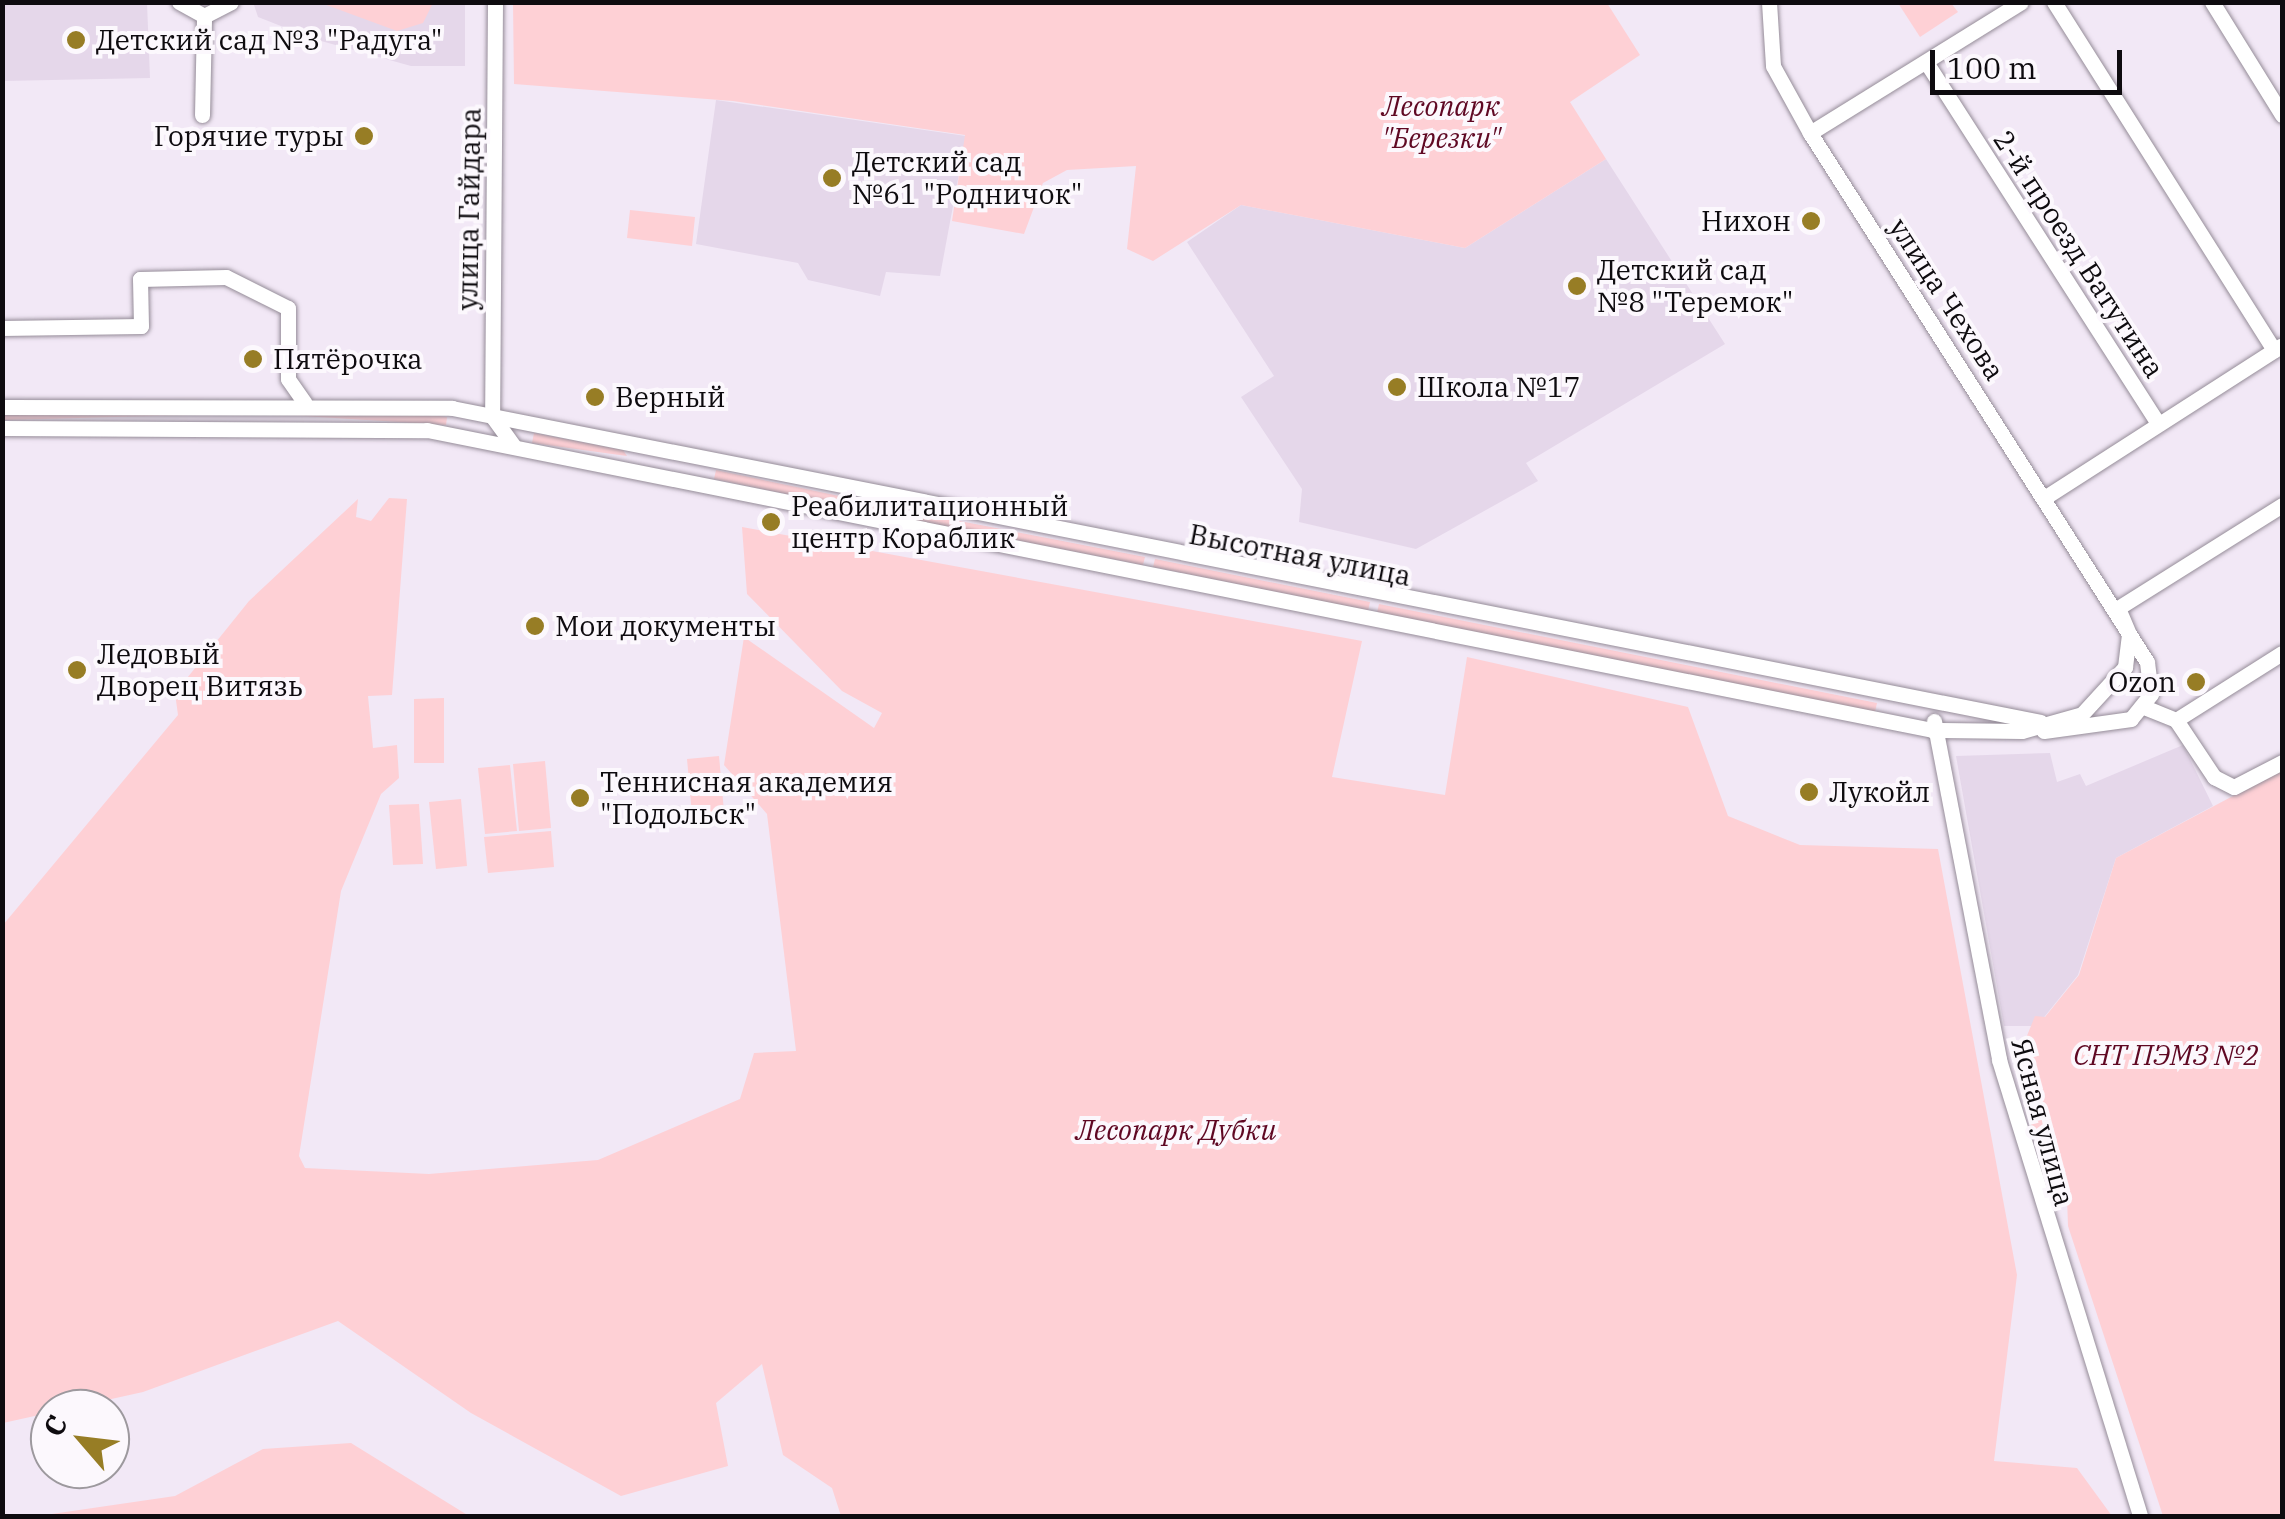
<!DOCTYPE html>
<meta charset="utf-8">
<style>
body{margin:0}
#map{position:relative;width:2285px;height:1519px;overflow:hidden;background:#f2e8f6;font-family:"IBM Plex Serif",serif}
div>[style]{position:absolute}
.built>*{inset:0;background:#e5d7ea}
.green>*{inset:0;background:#fed0d5}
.roads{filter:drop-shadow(0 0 2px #958c98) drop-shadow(0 0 2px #958c98)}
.minor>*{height:15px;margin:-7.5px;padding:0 7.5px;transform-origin:7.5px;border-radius:7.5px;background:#fff}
.dots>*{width:28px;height:28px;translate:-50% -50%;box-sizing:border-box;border:5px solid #fcf8fd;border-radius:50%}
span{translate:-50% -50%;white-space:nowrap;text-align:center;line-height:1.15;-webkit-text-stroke:8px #fcf8fd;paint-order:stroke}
.poi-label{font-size:28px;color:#0e0b0f}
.left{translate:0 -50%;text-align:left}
.right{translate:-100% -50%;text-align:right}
.park-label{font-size:28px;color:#5f0823;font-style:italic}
.street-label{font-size:28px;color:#0e0b0f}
.frame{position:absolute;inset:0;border:5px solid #0e0b0f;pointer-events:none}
.north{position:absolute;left:30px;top:1389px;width:100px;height:100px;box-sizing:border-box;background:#fcf8fd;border:2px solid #9d999e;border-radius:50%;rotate:298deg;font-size:28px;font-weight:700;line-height:40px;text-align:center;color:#0e0b0f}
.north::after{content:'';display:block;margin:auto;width:35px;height:45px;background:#977d25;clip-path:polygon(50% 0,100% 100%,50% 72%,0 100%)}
.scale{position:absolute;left:1930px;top:50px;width:192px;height:45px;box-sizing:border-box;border:5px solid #0e0b0f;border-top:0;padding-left:12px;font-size:30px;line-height:35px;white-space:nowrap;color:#0e0b0f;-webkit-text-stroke:8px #fcf8fd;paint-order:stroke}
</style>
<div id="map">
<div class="built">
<i style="clip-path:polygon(253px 2px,465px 3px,465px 66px,411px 66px,314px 39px,258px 17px)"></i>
<i style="clip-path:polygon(2px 3px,147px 3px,150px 78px,3px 81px)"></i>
<i style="clip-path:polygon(716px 100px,966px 136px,940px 276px,886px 272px,880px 296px,808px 280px,798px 263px,696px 244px)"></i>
<i style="clip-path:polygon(1606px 159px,1725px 344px,1526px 463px,1538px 481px,1416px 549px,1299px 522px,1302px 489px,1241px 397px,1274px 376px,1187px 242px,1241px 205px,1465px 248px)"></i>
<i style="clip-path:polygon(2183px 745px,2213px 806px,2116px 858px,2078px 975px,2037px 1026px,2004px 1026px,1956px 756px,2050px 753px,2057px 782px,2080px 774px,2086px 786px)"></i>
</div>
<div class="green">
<i style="clip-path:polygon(321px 3px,433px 3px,423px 23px,397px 31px)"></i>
<i style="clip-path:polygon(1607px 3px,1640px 55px,1570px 102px,1606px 159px,1465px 248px,1241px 205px,1153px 261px,1127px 249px,1136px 166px,1067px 170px,1043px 183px,1024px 234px,952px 221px,965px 135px,733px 101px,514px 84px,513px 3px)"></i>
<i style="clip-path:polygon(1898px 3px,1951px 3px,1958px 12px,1920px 37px)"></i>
<i style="clip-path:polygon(630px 210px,695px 217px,692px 246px,627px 238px)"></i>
<i style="clip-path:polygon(388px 410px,447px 417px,446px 425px,255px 413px)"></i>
<i style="clip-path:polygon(2px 412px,227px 414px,3px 420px)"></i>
<i style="clip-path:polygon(534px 433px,623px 450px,627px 456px,532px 443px)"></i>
<i style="clip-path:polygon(716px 470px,944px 518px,1145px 557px,1143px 565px,942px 526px,714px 479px)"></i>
<i style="clip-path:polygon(389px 498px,407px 499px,392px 695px,368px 696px,373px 748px,397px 745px,399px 778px,381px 794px,341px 891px,299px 1156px,305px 1168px,429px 1174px,598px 1160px,740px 1099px,754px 1053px,796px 1051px,767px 814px,724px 765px,744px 637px,874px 728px,882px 713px,842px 691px,747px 594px,742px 527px,1362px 641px,1332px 777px,1445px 795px,1467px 657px,1688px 707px,1728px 816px,1800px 845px,1938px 849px,2017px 1275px,1994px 1461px,2077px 1468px,2112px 1516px,841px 1516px,832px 1488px,783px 1455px,762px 1364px,716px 1403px,728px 1466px,621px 1496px,471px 1413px,338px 1321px,143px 1392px,3px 1423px,3px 925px,178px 715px,175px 693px,249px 601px,358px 499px,356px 517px,371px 521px)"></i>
<i style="clip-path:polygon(1155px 559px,1370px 602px,1368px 611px,1153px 567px)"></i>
<i style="clip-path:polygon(1379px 604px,1877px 703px,1875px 712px,1377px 613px)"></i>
<i style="clip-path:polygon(444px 698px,444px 763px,414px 763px,414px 699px)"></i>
<i style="clip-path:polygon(719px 756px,725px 822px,693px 825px,687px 759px)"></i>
<i style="clip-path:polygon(545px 761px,551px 828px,519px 831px,513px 764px)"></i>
<i style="clip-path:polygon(510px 765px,517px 831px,485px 834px,478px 768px)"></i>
<i style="clip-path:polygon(2282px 770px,2282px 1516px,2163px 1516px,2068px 1226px,2067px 1198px,2031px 1126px,2024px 1043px,2035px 1016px,2045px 1017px,2079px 975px,2116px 858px)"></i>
<i style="clip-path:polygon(461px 799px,467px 866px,436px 869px,429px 802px)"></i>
<i style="clip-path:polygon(419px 804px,423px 864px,393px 865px,389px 805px)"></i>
<i style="clip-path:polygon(551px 831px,554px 867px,488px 873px,484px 837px)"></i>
<i style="clip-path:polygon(351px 1443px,469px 1516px,38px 1516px,175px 1496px,263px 1449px)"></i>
</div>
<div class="roads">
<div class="minor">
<i style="left:179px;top:2px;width:29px;rotate:29deg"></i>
<i style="left:204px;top:16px;width:30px;rotate:-27deg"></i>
<i style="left:495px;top:2px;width:414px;rotate:90.4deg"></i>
<i style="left:492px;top:416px;width:36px;rotate:54deg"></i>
<i style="left:1769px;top:2px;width:64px;rotate:86.4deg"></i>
<i style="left:1773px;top:66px;width:77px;rotate:61.1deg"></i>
<i style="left:1810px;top:133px;width:627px;rotate:57.5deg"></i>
<i style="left:2147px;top:662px;width:32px;rotate:83deg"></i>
<i style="left:2151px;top:694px;width:32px;rotate:129deg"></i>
<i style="left:2131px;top:719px;width:88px;rotate:172.1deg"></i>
<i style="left:2054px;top:2px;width:412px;rotate:57.7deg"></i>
<i style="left:2212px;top:2px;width:133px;rotate:58.2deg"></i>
<i style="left:1926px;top:62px;width:430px;rotate:57.3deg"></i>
<i style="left:202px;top:115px;width:99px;rotate:-88.8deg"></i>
<i style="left:1810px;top:133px;width:248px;rotate:-31.8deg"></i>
<i style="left:2px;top:328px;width:139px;rotate:-0.8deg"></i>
<i style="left:141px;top:326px;width:47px;rotate:-91.2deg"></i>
<i style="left:140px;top:279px;width:86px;rotate:-1.3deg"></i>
<i style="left:226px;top:277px;width:69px;rotate:26.6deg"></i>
<i style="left:288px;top:308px;width:71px;rotate:90deg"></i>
<i style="left:288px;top:379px;width:29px;rotate:55deg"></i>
<i style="left:2px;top:407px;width:450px;rotate:0.1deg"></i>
<i style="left:452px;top:408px;width:1619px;rotate:11.18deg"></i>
<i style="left:2px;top:428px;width:425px;rotate:0.3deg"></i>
<i style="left:427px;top:430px;width:1535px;rotate:11.27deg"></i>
<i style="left:1932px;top:730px;width:90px;rotate:0.6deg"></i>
<i style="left:2022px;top:731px;width:62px;rotate:-15.8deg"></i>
<i style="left:2082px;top:714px;width:64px;rotate:-47.5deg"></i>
<i style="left:2125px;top:667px;width:33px;rotate:-83deg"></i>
<i style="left:2129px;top:634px;width:28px;rotate:-113deg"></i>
<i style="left:2044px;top:498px;width:282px;rotate:-32.7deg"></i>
<i style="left:2118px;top:608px;width:194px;rotate:-32.1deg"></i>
<i style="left:2144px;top:707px;width:35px;rotate:22deg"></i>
<i style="left:2176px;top:720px;width:69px;rotate:56.3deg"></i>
<i style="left:2214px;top:777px;width:22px;rotate:27deg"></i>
<i style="left:2234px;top:787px;width:54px;rotate:-27.5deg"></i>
<i style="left:2176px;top:720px;width:125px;rotate:-32.3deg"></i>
<i style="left:1934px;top:721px;width:345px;rotate:79.1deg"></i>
<i style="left:1999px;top:1060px;width:477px;rotate:72.8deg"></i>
</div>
</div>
<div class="dots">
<i style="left:76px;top:40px;background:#977d25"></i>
<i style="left:364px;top:136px;background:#977d25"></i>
<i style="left:832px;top:178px;background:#977d25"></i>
<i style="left:1811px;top:221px;background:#977d25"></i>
<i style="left:1577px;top:286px;background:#977d25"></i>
<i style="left:253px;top:359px;background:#977d25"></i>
<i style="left:1397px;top:387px;background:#977d25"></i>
<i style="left:595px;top:397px;background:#977d25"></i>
<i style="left:771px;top:522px;background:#977d25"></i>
<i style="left:535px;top:626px;background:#977d25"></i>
<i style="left:77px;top:670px;background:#977d25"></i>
<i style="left:2196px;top:682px;background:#977d25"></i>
<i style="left:1809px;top:792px;background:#977d25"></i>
<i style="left:580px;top:798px;background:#977d25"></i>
</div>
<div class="poi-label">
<span class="left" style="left:96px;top:40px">Детский сад №3 "Радуга"</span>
<span class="right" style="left:344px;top:136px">Горячие туры</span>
<span class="left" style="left:852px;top:178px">Детский сад<br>№61 "Родничок"</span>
<span class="right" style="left:1791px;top:221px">Нихон</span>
<span class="left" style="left:1597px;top:286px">Детский сад<br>№8 "Теремок"</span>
<span class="left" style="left:273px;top:359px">Пятёрочка</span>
<span class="left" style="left:1417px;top:387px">Школа №17</span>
<span class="left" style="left:615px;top:397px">Верный</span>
<span class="left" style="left:791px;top:522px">Реабилитационный<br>центр Кораблик</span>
<span class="left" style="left:555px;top:626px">Мои документы</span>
<span class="left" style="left:97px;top:670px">Ледовый<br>Дворец Витязь</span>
<span class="right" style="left:2176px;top:682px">Ozon</span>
<span class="left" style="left:600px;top:798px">Теннисная академия<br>"Подольск"</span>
<span class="left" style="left:1829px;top:792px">Лукойл</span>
</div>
<div class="park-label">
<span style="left:1441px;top:122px">Лесопарк<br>"Березки"</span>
<span style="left:2166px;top:1055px">СНТ ПЭМЗ №2</span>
<span style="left:1176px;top:1130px">Лесопарк Дубки</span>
</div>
<div class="street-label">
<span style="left:469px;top:209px;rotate:-89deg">улица Гайдара</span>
<span style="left:2079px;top:254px;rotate:57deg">2-й проезд Ватутина</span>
<span style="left:1947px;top:299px;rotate:57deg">улица Чехова</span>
<span style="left:1300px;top:555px;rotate:11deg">Высотная улица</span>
<span style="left:2043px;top:1122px;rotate:75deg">Ясная улица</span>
</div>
<div class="frame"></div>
<div class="north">С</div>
<div class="scale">100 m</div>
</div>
